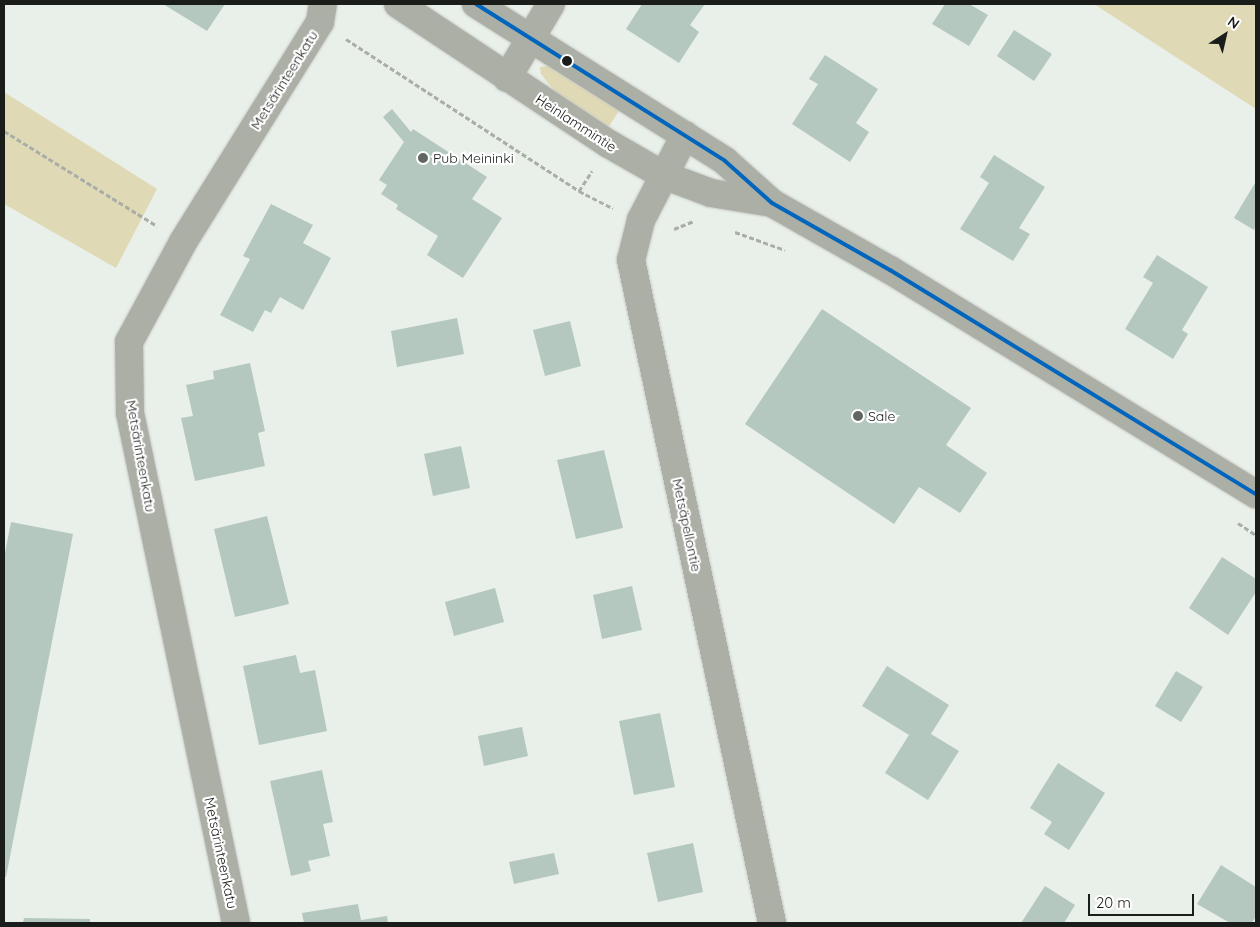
<!DOCTYPE html>
<meta charset="utf-8">
<style>
body{margin:0}
#map{position:relative;width:1260px;height:927px;overflow:hidden;background:#e9efe9;font-family:Quicksand,sans-serif}
div>[style]{position:absolute}
.green>*{inset:0;background:#e0d9b5}
.building>*{inset:0;background:#b4c8c0}
.path>*{height:3px;margin-top:-1.5px;transform-origin:0;background:repeating-linear-gradient(90deg,#aaaea7 0 5px,transparent 0 7.5px)}
.roads{filter:drop-shadow(0 0 1px #c5c8c5) drop-shadow(0 0 1px #c5c8c5)}
.minor>*{height:28px;margin:-14px;padding:0 14px;transform-origin:14px;border-radius:14px;background:#acafa6}
.tertiary>*{height:28px;margin:-14px;padding:0 14px;transform-origin:14px;border-radius:14px;background:#acafa6}
.bus-1>*{height:4px;margin:-2px;padding:0 2px;transform-origin:2px;border-radius:2px;background:#0065bd}
.dots>*{width:14px;height:14px;translate:-50% -50%;box-sizing:border-box;border:2px solid #fff;border-radius:50%}
span{translate:-50% -50%;white-space:nowrap;text-align:center;line-height:1.15;-webkit-text-stroke:4.5px #fff;paint-order:stroke}
.street-label{font-size:14px;color:#1a1d1a}
.poi-label{font-size:14px;color:#1a1d1a}
.left{translate:0 -50%;text-align:left}
.frame{position:absolute;inset:0;border:5px solid #1a1d1a;pointer-events:none}
.north{position:absolute;left:1200px;top:10px;width:50px;height:50px;-webkit-text-stroke:4px #fff;paint-order:stroke;rotate:35deg;font-size:14px;font-weight:700;line-height:20px;text-align:center;color:#1a1d1a}
.north::after{content:'';display:block;margin:auto;width:18px;height:22px;background:#1a1d1a;clip-path:polygon(50% 0,100% 100%,50% 72%,0 100%)}
.scale{position:absolute;left:1088px;top:894px;width:106px;height:22px;box-sizing:border-box;border:2px solid #1a1d1a;border-top:0;padding-left:6px;font-size:15px;line-height:18px;white-space:nowrap;color:#1a1d1a;-webkit-text-stroke:4px #fff;paint-order:stroke}
</style>
<div id="map">
<div class="green">
<i style="clip-path:polygon(1094px 4px,1256px 4px,1256px 109px)"></i>
<i style="clip-path:polygon(547px 66px,619px 111px,605px 132px,559px 97px,541px 74px,540px 67px)"></i>
<i style="clip-path:polygon(4px 92px,157px 189px,116px 268px,4px 204px)"></i>
</div>
<div class="building">
<i style="clip-path:polygon(163px 4px,225px 4px,207px 31px)"></i>
<i style="clip-path:polygon(642px 4px,705px 4px,690px 25px,699px 32px,679px 63px,626px 29px)"></i>
<i style="clip-path:polygon(945px 4px,969px 4px,988px 15px,969px 46px,932px 24px)"></i>
<i style="clip-path:polygon(1014px 30px,1052px 54px,1034px 81px,997px 56px)"></i>
<i style="clip-path:polygon(825px 55px,878px 89px,856px 123px,869px 132px,850px 162px,792px 124px,818px 84px,809px 79px)"></i>
<i style="clip-path:polygon(392px 109px,411px 132px,413px 129px,487px 177px,472px 199px,502px 218px,463px 278px,427px 255px,438px 236px,396px 209px,398px 205px,381px 194px,387px 185px,379px 180px,404px 142px,383px 117px)"></i>
<i style="clip-path:polygon(994px 155px,1045px 187px,1019px 228px,1030px 234px,1013px 261px,960px 229px,989px 183px,980px 177px)"></i>
<i style="clip-path:polygon(1255px 183px,1256px 225px,1254px 230px,1234px 218px)"></i>
<i style="clip-path:polygon(271px 204px,313px 225px,303px 243px,331px 258px,303px 310px,280px 297px,271px 313px,265px 310px,253px 332px,220px 315px,250px 259px,243px 256px)"></i>
<i style="clip-path:polygon(1157px 255px,1208px 287px,1182px 330px,1188px 334px,1173px 359px,1125px 329px,1153px 283px,1143px 277px)"></i>
<i style="clip-path:polygon(822px 309px,971px 408px,946px 445px,987px 473px,960px 513px,919px 487px,894px 524px,745px 424px)"></i>
<i style="clip-path:polygon(457px 318px,464px 354px,397px 367px,391px 331px)"></i>
<i style="clip-path:polygon(570px 321px,581px 366px,545px 376px,533px 330px)"></i>
<i style="clip-path:polygon(250px 363px,265px 431px,258px 433px,265px 466px,195px 481px,181px 418px,193px 416px,186px 385px,214px 379px,213px 371px)"></i>
<i style="clip-path:polygon(461px 446px,470px 488px,433px 496px,424px 454px)"></i>
<i style="clip-path:polygon(604px 450px,623px 528px,576px 539px,557px 460px)"></i>
<i style="clip-path:polygon(267px 516px,289px 604px,235px 617px,214px 529px)"></i>
<i style="clip-path:polygon(11px 522px,73px 534px,6px 877px,4px 876px,4px 558px)"></i>
<i style="clip-path:polygon(1222px 557px,1256px 579px,1256px 592px,1228px 635px,1189px 608px)"></i>
<i style="clip-path:polygon(632px 586px,642px 630px,602px 639px,593px 595px)"></i>
<i style="clip-path:polygon(495px 588px,504px 622px,454px 636px,445px 602px)"></i>
<i style="clip-path:polygon(296px 655px,300px 673px,315px 670px,327px 731px,259px 745px,243px 666px)"></i>
<i style="clip-path:polygon(887px 666px,949px 705px,931px 734px,959px 751px,928px 800px,885px 773px,909px 735px,862px 706px)"></i>
<i style="clip-path:polygon(1176px 671px,1203px 687px,1181px 722px,1155px 706px)"></i>
<i style="clip-path:polygon(660px 713px,675px 787px,634px 795px,619px 721px)"></i>
<i style="clip-path:polygon(522px 727px,528px 756px,484px 766px,478px 736px)"></i>
<i style="clip-path:polygon(1058px 763px,1105px 793px,1069px 850px,1044px 834px,1052px 822px,1030px 808px)"></i>
<i style="clip-path:polygon(322px 770px,333px 822px,323px 824px,330px 856px,308px 861px,311px 871px,291px 876px,270px 781px)"></i>
<i style="clip-path:polygon(693px 843px,703px 892px,658px 902px,647px 853px)"></i>
<i style="clip-path:polygon(554px 853px,559px 874px,514px 884px,509px 862px)"></i>
<i style="clip-path:polygon(1221px 865px,1256px 887px,1256px 916px,1252px 923px,1230px 923px,1197px 904px)"></i>
<i style="clip-path:polygon(1045px 886px,1075px 905px,1064px 923px,1021px 923px)"></i>
<i style="clip-path:polygon(358px 904px,361px 920px,387px 916px,388px 923px,304px 923px,302px 913px)"></i>
<i style="clip-path:polygon(24px 918px,90px 919px,90px 923px,23px 923px)"></i>
</div>
<div class="path">
<i style="left:346px;top:39px;width:278px;rotate:33.1deg"></i>
<i style="left:579px;top:191px;width:38px;rotate:27deg"></i>
<i style="left:4px;top:131px;width:180px;rotate:31.8deg"></i>
<i style="left:579px;top:191px;width:24px;rotate:-57deg"></i>
<i style="left:674px;top:229px;width:22px;rotate:-22deg"></i>
<i style="left:735px;top:232px;width:53px;rotate:19.8deg"></i>
<i style="left:1238px;top:523px;width:22px;rotate:34deg"></i>
</div>
<div class="roads">
<div class="minor">
<i style="left:507px;top:78px;width:86px;rotate:-59.3deg"></i>
<i style="left:236px;top:923px;width:521px;rotate:-101.74deg"></i>
<i style="left:130px;top:413px;width:71px;rotate:-90.8deg"></i>
<i style="left:129px;top:342px;width:114px;rotate:-61.6deg"></i>
<i style="left:183px;top:242px;width:259px;rotate:-58.1deg"></i>
<i style="left:320px;top:22px;width:18px;rotate:-81deg"></i>
</div>
<div class="tertiary">
<i style="left:398px;top:4px;width:253px;rotate:33.6deg"></i>
<i style="left:609px;top:144px;width:62px;rotate:29.9deg"></i>
<i style="left:663px;top:175px;width:51px;rotate:20.6deg"></i>
<i style="left:711px;top:193px;width:62px;rotate:9.3deg"></i>
<i style="left:476px;top:4px;width:294px;rotate:32.2deg"></i>
<i style="left:725px;top:161px;width:63px;rotate:41.8deg"></i>
<i style="left:772px;top:203px;width:136px;rotate:29.6deg"></i>
<i style="left:890px;top:270px;width:429px;rotate:31.5deg"></i>
<i style="left:685px;top:135px;width:96px;rotate:117.4deg"></i>
<i style="left:641px;top:220px;width:41px;rotate:104deg"></i>
<i style="left:631px;top:260px;width:678px;rotate:77.99deg"></i>
</div>
</div>
<div class="bus-1">
<i style="left:476px;top:4px;width:294px;rotate:32.2deg"></i>
<i style="left:725px;top:161px;width:63px;rotate:41.8deg"></i>
<i style="left:772px;top:203px;width:136px;rotate:29.6deg"></i>
<i style="left:890px;top:270px;width:429px;rotate:31.5deg"></i>
</div>
<div class="dots">
<i style="left:567px;top:61px;background:#1a1d1a"></i>
<i style="left:423px;top:158px;background:#626662"></i>
<i style="left:858px;top:416px;background:#626662"></i>
</div>
<div class="street-label">
<span style="left:284px;top:80px;rotate:-58deg">Metsärinteenkatu</span>
<span style="left:576px;top:123px;rotate:33deg">Heinlammintie</span>
<span style="left:141px;top:456px;rotate:80deg">Metsärinteenkatu</span>
<span style="left:687px;top:525px;rotate:78deg">Metsäpellontie</span>
<span style="left:221px;top:853px;rotate:78deg">Metsärinteenkatu</span>
</div>
<div class="poi-label">
<span class="left" style="left:433px;top:158px">Pub Meininki</span>
<span class="left" style="left:868px;top:416px">Sale</span>
</div>
<div class="frame"></div>
<div class="north">N</div>
<div class="scale">20 m</div>
</div>
